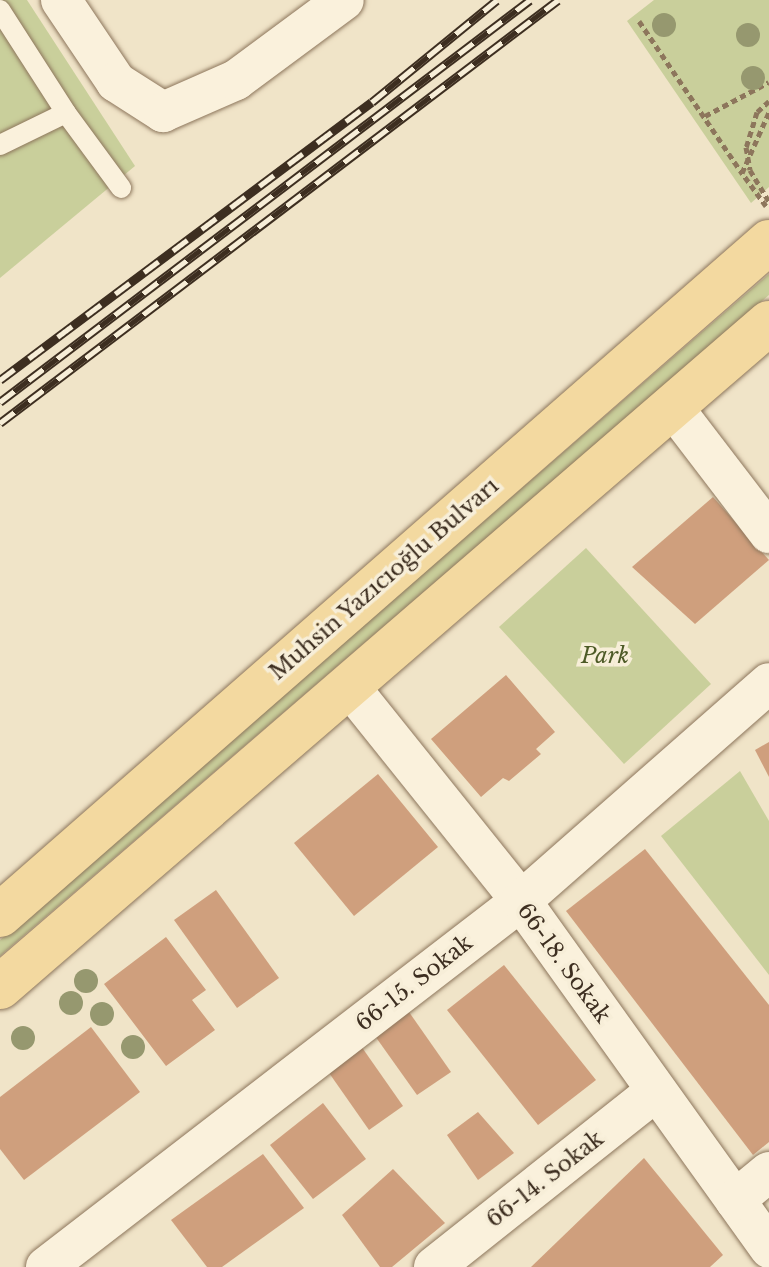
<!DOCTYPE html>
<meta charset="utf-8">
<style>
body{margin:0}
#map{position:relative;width:769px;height:1267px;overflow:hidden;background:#f0e4c8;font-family:"Libre Baskerville",serif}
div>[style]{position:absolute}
.green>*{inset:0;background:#c9cf9b}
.building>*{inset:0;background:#cf9f7d}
.path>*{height:5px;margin-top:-2.5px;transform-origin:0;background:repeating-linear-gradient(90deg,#8d765c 0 6px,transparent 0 10px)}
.roads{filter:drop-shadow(0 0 2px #8d765c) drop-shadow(0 0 2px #8d765c)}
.lane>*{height:20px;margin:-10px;padding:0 10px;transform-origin:10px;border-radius:10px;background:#faf1dc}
.street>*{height:40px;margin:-20px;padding:0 20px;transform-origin:20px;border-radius:20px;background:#faf1dc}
.primary>*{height:44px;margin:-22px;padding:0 22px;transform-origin:22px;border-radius:22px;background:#f3d9a0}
.rail>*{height:9px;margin-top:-4.5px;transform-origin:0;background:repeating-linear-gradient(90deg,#f7eed8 0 18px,#3d2e20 0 36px);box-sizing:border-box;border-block:2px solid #3d2e20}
.trees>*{width:24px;height:24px;margin:-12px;border-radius:50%;background:#96986f}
span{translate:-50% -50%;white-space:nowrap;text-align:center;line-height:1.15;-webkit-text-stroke:7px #f7eed8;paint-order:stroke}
.street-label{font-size:22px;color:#3d2e20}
.park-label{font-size:22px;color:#4d5a26;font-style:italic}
</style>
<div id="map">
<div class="green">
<i style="clip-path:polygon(0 0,27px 0,135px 166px,0 278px)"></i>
<i style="clip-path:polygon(654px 0,769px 0,769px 187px,751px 203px,627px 21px)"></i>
<i style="clip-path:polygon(769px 274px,769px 295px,0 956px,0 940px)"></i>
<i style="clip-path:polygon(586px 548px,711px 684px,624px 764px,499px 627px)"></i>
<i style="clip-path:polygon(740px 771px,769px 821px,769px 975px,661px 836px)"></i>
</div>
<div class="building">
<i style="clip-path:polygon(713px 497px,769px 560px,695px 624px,632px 567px)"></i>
<i style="clip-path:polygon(506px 675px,555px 732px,536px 749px,541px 754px,509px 781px,503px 778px,481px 797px,431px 739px)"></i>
<i style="clip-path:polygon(769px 742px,769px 777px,755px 750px)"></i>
<i style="clip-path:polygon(378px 774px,438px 847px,354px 916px,294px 843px)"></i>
<i style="clip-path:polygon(645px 849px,769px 1005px,769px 1142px,753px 1155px,566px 911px)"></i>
<i style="clip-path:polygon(216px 890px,279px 978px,237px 1008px,174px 920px)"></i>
<i style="clip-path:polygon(166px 937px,206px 990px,192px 1000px,215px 1030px,166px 1066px,104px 984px)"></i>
<i style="clip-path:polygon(504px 965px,596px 1080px,538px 1125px,447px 1010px)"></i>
<i style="clip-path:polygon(409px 1012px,451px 1072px,417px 1095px,375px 1036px)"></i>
<i style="clip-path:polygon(91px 1027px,140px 1092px,24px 1180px,0 1149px,0 1097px)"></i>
<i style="clip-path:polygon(361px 1046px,403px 1106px,369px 1130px,327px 1070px)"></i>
<i style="clip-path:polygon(323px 1103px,366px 1159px,313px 1199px,270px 1145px)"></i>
<i style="clip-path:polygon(478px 1112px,514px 1153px,478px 1180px,447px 1135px)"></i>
<i style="clip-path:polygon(263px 1154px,304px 1208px,222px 1267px,207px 1267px,171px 1220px)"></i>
<i style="clip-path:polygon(644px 1158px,723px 1255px,710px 1267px,531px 1267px)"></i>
<i style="clip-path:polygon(393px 1169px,445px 1223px,392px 1267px,380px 1267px,342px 1215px)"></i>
</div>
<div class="path">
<i style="left:639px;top:21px;width:184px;rotate:55.9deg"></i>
<i style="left:769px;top:101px;width:16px;rotate:137deg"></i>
<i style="left:757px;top:112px;width:37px;rotate:107deg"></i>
<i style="left:746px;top:147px;width:23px;rotate:80deg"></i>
<i style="left:750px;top:170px;width:37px;rotate:59deg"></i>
<i style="left:705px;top:116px;width:72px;rotate:-28deg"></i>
<i style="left:766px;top:206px;width:41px;rotate:-126deg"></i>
<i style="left:742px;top:173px;width:67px;rotate:-66.1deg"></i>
</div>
<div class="roads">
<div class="lane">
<i style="left:0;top:10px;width:122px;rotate:57.3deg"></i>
<i style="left:66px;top:113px;width:93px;rotate:53.7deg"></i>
<i style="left:0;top:145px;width:73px;rotate:-25.9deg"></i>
</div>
<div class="street">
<i style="left:61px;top:0;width:99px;rotate:56.1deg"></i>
<i style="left:116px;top:82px;width:56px;rotate:32.6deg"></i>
<i style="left:163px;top:112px;width:80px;rotate:-23.7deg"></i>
<i style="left:236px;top:80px;width:134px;rotate:-36.5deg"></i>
<i style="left:672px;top:406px;width:160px;rotate:52.6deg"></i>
<i style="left:349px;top:686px;width:275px;rotate:51.3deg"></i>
<i style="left:521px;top:901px;width:427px;rotate:54.4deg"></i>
<i style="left:735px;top:1200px;width:44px;rotate:-39.5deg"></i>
<i style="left:46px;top:1267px;width:600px;rotate:-37.62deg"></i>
<i style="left:521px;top:901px;width:330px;rotate:-41.3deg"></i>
<i style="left:434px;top:1267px;width:283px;rotate:-38.4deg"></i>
</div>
<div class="primary">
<i style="left:0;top:915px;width:1022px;rotate:-41.19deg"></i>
<i style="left:0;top:987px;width:1016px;rotate:-40.81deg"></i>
</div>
</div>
<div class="rail">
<i style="left:0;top:380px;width:464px;rotate:-36.8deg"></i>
<i style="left:372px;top:102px;width:161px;rotate:-39.2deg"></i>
<i style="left:0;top:402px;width:665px;rotate:-37.18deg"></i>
<i style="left:0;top:423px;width:700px;rotate:-37.16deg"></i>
</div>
<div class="trees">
<i style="left:664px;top:25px"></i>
<i style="left:748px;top:35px"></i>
<i style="left:753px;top:78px"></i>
<i style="left:86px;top:981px"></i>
<i style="left:71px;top:1003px"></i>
<i style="left:102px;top:1014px"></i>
<i style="left:23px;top:1038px"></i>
<i style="left:133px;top:1047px"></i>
</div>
<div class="street-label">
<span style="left:384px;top:579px;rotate:-41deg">Muhsin Yazıcıoğlu Bulvarı</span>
<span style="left:564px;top:963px;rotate:54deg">66-18. Sokak</span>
<span style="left:414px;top:983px;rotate:-38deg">66-15. Sokak</span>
<span style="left:545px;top:1179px;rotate:-38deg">66-14. Sokak</span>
</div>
<div class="park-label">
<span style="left:605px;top:656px">Park</span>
</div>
</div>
